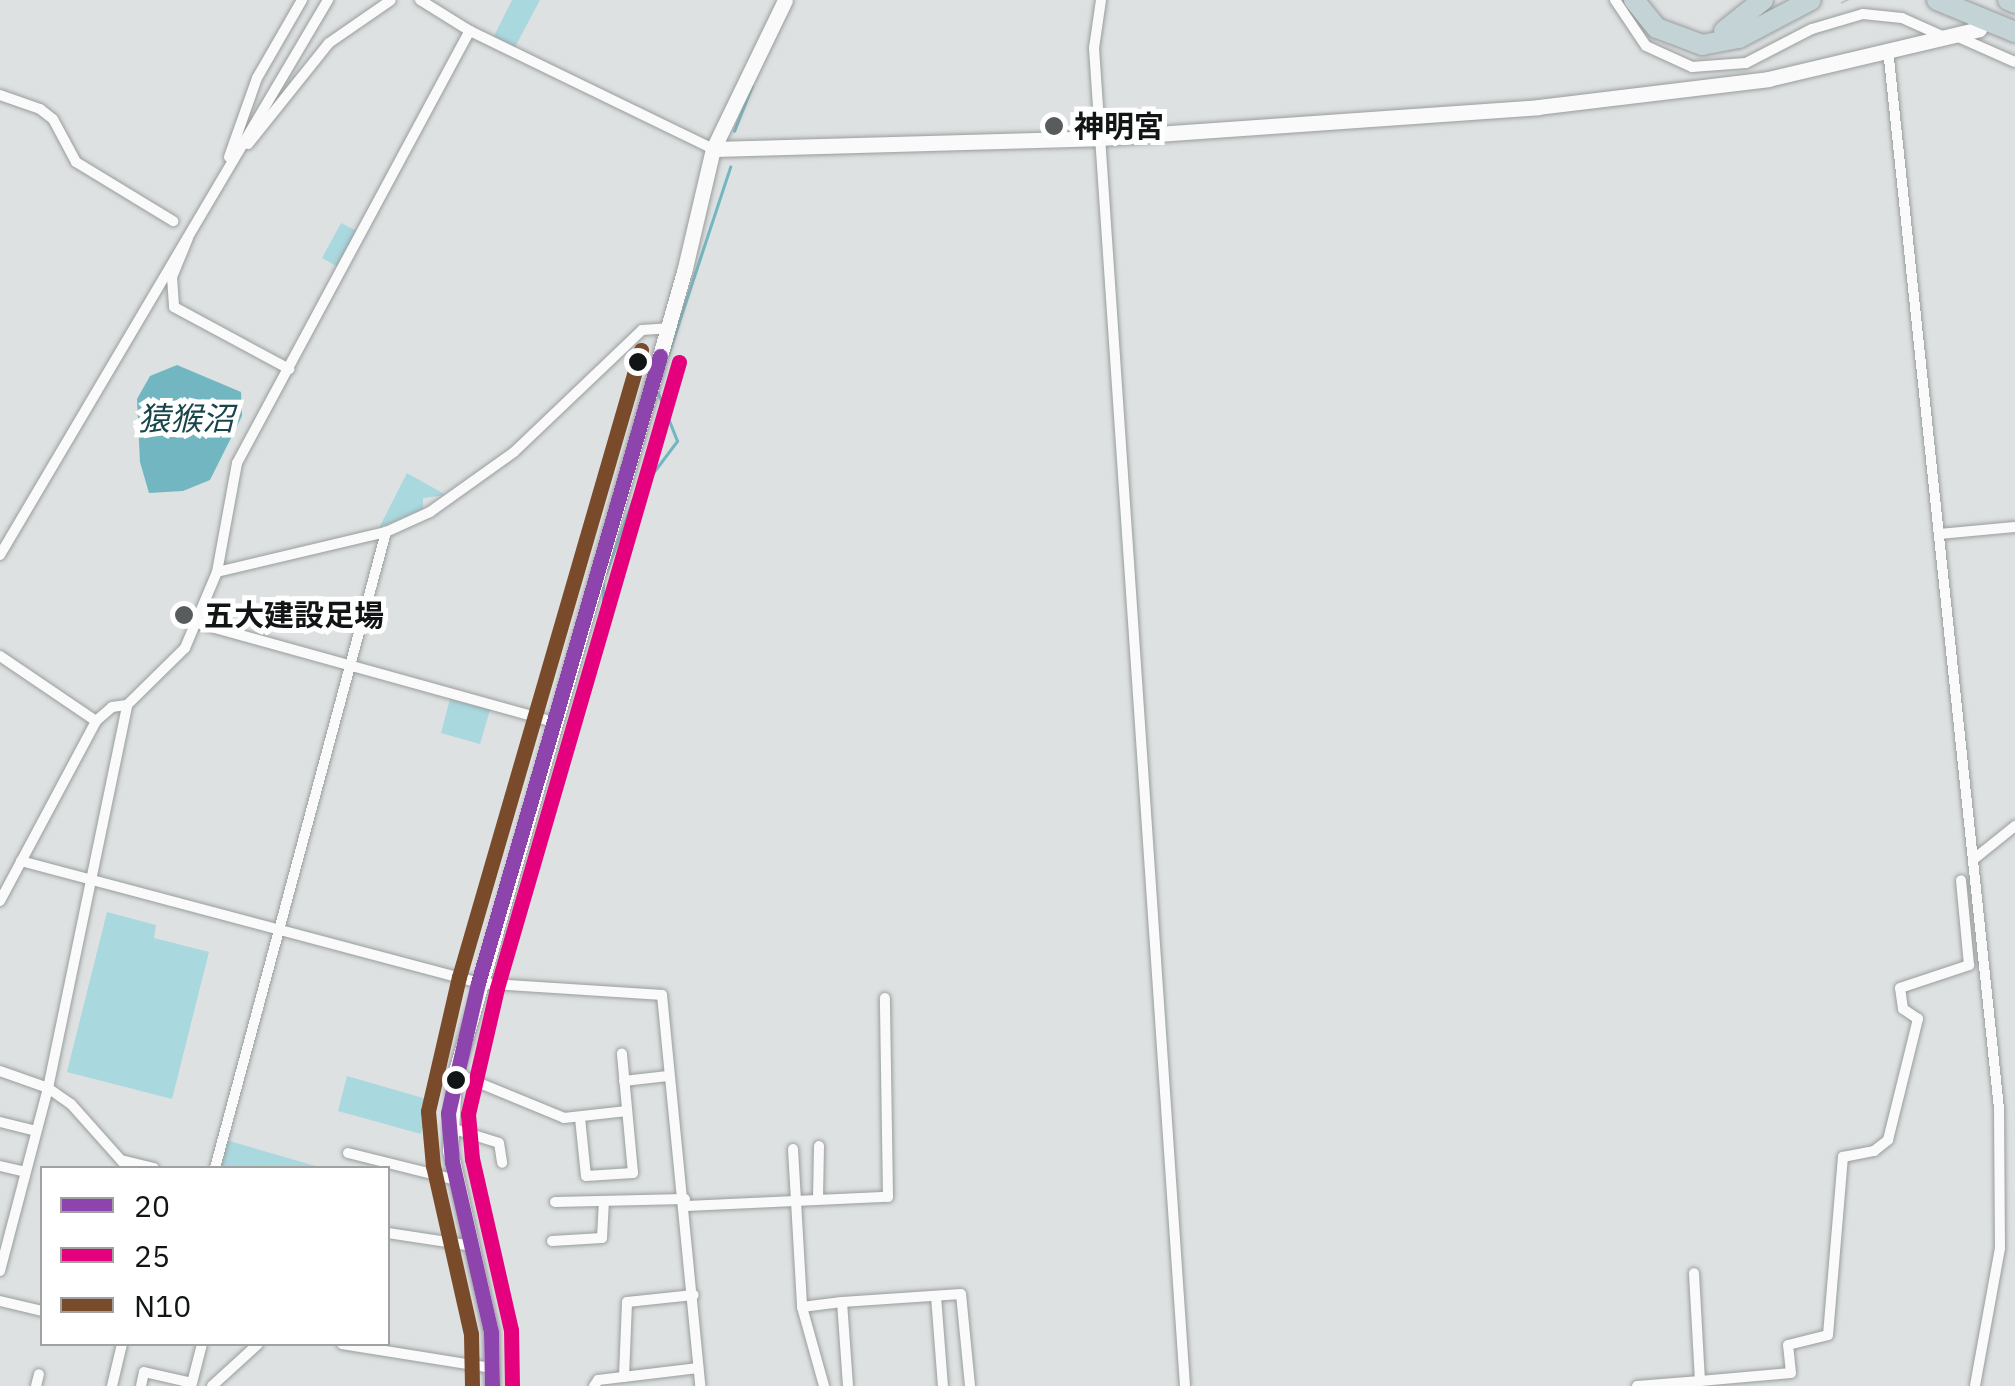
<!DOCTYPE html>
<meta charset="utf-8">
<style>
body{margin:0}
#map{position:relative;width:2015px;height:1386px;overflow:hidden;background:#dde1e2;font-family:"IBM Plex Sans","Noto Sans JP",sans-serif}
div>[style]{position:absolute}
.green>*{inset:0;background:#aad8df}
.water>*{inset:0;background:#71b6c0}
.stream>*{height:2.5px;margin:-1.25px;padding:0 1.25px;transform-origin:1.25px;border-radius:1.25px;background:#71b6c0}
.street-tunnel>*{height:10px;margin-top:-5px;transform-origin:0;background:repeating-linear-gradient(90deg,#bfc2c3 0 10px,transparent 0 15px)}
.roads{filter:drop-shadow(0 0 2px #9a9d9d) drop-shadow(0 0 2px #9a9d9d)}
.street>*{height:10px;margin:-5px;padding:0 5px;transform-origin:5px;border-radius:5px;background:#fafafb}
.secondary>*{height:15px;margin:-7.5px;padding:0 7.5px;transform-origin:7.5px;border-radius:7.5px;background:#fafafb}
.highway>*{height:20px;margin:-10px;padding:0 10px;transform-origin:10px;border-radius:10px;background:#c4d3d5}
.bus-1>*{height:15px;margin:-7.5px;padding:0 7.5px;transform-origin:7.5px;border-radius:7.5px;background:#8e44ad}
.bus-2>*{height:15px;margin:-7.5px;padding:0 7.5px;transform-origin:7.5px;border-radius:7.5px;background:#e5007d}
.bus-3>*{height:15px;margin:-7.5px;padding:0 7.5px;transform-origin:7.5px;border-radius:7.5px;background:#7a4b2a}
.dots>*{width:28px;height:28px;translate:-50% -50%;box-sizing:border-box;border:5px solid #fff;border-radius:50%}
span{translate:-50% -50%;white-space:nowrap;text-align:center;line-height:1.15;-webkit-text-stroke:10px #fff;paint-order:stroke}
.poi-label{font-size:30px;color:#121515;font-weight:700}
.left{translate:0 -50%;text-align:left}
.water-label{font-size:32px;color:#19454b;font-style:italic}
.legend{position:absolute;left:40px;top:1166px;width:350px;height:180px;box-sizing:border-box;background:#fff;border:2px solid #a0a1a1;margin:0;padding:12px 18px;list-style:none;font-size:30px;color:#121515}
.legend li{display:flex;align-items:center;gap:20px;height:50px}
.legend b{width:50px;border:2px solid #a0a1a1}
</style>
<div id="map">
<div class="green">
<i style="clip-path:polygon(512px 0,540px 0,515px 47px,494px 36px)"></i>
<i style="clip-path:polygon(341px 223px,357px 231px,338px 267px,322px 258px)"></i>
<i style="clip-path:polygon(407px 473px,446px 495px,423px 498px,423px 509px,379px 528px)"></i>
<i style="clip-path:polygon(450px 699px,490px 710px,480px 744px,441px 733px)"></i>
<i style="clip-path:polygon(107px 912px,156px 925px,154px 938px,209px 952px,172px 1099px,67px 1072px)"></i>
<i style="clip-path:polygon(347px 1076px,430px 1100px,421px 1134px,338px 1111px)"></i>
<i style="clip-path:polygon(226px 1140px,319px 1167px,318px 1168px,218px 1168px)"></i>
</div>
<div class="water">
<i style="clip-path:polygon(177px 365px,241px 392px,242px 416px,210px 480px,183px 491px,149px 493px,140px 462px,137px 399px,150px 376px)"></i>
</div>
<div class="stream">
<i style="left:734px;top:131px;width:48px;rotate:-68.2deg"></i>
<i style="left:668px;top:355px;width:198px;rotate:-71.7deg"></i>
<i style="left:606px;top:573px;width:77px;rotate:-70.1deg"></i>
<i style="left:632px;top:501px;width:75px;rotate:-53.1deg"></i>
<i style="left:677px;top:441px;width:54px;rotate:-111.8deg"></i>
<i style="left:571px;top:748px;width:41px;rotate:-84.4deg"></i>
<i style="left:575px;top:707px;width:96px;rotate:-73.1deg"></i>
<i style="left:603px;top:615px;width:30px;rotate:-90deg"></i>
</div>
<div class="street-tunnel">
<i style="left:1845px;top:0;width:2px;rotate:63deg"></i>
</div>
<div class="roads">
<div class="street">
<i style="left:420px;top:0;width:59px;rotate:31.8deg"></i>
<i style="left:470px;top:31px;width:270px;rotate:25.9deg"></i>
<i style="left:1101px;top:0;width:49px;rotate:98.3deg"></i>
<i style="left:1094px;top:48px;width:1341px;rotate:86.11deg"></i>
<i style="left:1615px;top:0;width:55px;rotate:56deg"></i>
<i style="left:1646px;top:46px;width:51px;rotate:24.5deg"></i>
<i style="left:1692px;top:67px;width:54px;rotate:-4.2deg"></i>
<i style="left:1746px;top:63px;width:74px;rotate:-27.3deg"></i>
<i style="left:1812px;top:29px;width:53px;rotate:-16.4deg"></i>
<i style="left:1863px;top:14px;width:39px;rotate:6deg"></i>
<i style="left:1902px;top:18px;width:44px;rotate:24.2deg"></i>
<i style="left:1956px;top:36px;width:64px;rotate:23.8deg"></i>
<i style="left:1888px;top:49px;width:1065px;rotate:84.02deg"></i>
<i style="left:1999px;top:1108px;width:140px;rotate:89.6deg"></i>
<i style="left:2000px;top:1248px;width:140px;rotate:100.3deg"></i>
<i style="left:0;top:95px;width:42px;rotate:19.3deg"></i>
<i style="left:40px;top:109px;width:16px;rotate:38deg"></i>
<i style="left:53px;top:119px;width:49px;rotate:61.9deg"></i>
<i style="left:76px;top:162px;width:114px;rotate:31.3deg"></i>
<i style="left:248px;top:144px;width:129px;rotate:-51.3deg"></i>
<i style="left:329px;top:43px;width:75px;rotate:-34.7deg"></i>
<i style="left:229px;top:157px;width:84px;rotate:-70.5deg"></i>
<i style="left:257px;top:78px;width:90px;rotate:-60deg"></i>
<i style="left:188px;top:238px;width:42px;rotate:112.3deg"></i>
<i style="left:172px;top:277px;width:30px;rotate:86deg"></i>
<i style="left:174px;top:307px;width:131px;rotate:28.3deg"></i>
<i style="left:1939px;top:534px;width:76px;rotate:-5.3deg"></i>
<i style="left:0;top:555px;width:645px;rotate:-59.42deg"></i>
<i style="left:217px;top:572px;width:111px;rotate:-79.6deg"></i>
<i style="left:237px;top:463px;width:491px;rotate:-61.7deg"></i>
<i style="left:197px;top:623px;width:370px;rotate:15.5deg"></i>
<i style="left:0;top:656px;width:116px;rotate:34.1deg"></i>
<i style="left:1974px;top:859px;width:53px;rotate:-38.8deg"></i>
<i style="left:21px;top:861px;width:473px;rotate:14.9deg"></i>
<i style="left:478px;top:983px;width:184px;rotate:3.7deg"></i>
<i style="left:662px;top:995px;width:393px;rotate:84.4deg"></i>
<i style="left:0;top:901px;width:204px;rotate:-61.9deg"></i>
<i style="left:96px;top:721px;width:21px;rotate:-41deg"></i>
<i style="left:112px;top:707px;width:15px;rotate:-8deg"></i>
<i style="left:0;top:1071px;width:51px;rotate:19.5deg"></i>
<i style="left:48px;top:1088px;width:28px;rotate:35deg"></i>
<i style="left:71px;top:1104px;width:86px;rotate:48.3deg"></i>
<i style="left:455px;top:1073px;width:118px;rotate:22.4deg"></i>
<i style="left:564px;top:1118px;width:63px;rotate:-6.3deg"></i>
<i style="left:624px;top:1081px;width:44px;rotate:-6.5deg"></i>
<i style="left:580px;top:1118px;width:58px;rotate:84.1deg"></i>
<i style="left:586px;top:1176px;width:47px;rotate:-3.7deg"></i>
<i style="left:633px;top:1173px;width:120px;rotate:-95.3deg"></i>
<i style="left:0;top:1122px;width:37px;rotate:14deg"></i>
<i style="left:448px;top:1127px;width:53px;rotate:17.4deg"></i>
<i style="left:499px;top:1143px;width:20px;rotate:81deg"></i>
<i style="left:793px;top:1149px;width:158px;rotate:86.7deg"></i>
<i style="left:802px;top:1307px;width:82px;rotate:74.4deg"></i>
<i style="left:348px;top:1153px;width:111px;rotate:14deg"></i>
<i style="left:121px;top:1160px;width:34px;rotate:14deg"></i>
<i style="left:0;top:1166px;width:26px;rotate:13deg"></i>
<i style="left:215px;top:1168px;width:659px;rotate:-74.95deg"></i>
<i style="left:818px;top:1199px;width:53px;rotate:-88.9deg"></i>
<i style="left:555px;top:1202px;width:130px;rotate:-1.3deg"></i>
<i style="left:686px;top:1206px;width:202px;rotate:-2.6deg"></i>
<i style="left:888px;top:1197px;width:199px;rotate:-90.9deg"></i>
<i style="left:388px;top:1233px;width:86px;rotate:8.7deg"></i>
<i style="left:552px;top:1241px;width:50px;rotate:-3.4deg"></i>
<i style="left:602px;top:1238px;width:37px;rotate:-87deg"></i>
<i style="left:0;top:1271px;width:189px;rotate:-75.3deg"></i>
<i style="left:48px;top:1088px;width:391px;rotate:-78.3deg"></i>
<i style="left:127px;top:705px;width:81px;rotate:-44.5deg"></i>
<i style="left:185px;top:648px;width:82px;rotate:-67.2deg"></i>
<i style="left:217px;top:572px;width:174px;rotate:-13.3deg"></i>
<i style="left:386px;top:532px;width:48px;rotate:-24.4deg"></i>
<i style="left:430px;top:512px;width:103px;rotate:-35.5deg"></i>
<i style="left:514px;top:452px;width:177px;rotate:-43.6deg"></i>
<i style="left:642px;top:330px;width:26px;rotate:-4deg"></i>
<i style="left:936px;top:1296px;width:90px;rotate:85.6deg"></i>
<i style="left:0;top:1301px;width:43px;rotate:13.4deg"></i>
<i style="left:842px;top:1302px;width:119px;rotate:-3.8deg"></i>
<i style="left:961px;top:1294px;width:92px;rotate:84.4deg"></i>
<i style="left:802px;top:1307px;width:40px;rotate:-7.1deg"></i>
<i style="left:842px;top:1302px;width:84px;rotate:85.9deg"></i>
<i style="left:342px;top:1344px;width:152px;rotate:9.1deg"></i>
<i style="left:624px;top:1377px;width:75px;rotate:-87.7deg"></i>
<i style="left:627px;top:1302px;width:67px;rotate:-6deg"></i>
<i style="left:1700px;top:1381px;width:91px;rotate:-5deg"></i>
<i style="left:1791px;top:1373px;width:28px;rotate:-96deg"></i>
<i style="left:1788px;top:1345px;width:41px;rotate:-14deg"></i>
<i style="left:1828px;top:1335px;width:179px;rotate:-85.2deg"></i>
<i style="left:1843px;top:1157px;width:32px;rotate:-11deg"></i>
<i style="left:1874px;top:1151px;width:18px;rotate:-38deg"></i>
<i style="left:1888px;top:1140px;width:125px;rotate:-76.1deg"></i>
<i style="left:1918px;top:1019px;width:18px;rotate:-146deg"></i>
<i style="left:1903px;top:1009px;width:21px;rotate:-98deg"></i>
<i style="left:1900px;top:988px;width:73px;rotate:-18.4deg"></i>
<i style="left:1969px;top:965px;width:85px;rotate:-95.4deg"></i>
<i style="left:36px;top:1386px;width:12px;rotate:-76deg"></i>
<i style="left:112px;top:1386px;width:43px;rotate:-76.6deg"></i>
<i style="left:141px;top:1386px;width:14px;rotate:-78deg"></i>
<i style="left:144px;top:1372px;width:49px;rotate:12.9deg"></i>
<i style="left:192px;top:1383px;width:40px;rotate:-75.6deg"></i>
<i style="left:212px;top:1386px;width:62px;rotate:-42.4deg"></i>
<i style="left:594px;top:1386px;width:7px;rotate:-56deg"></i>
<i style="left:598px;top:1380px;width:101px;rotate:-6.8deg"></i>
<i style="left:1637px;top:1386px;width:63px;rotate:-4.5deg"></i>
<i style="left:1700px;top:1381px;width:108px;rotate:-93.2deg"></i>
</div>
<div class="secondary">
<i style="left:713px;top:149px;width:387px;rotate:-1.6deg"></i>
<i style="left:1100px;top:138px;width:439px;rotate:-4deg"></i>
<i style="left:1538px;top:107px;width:232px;rotate:-6.9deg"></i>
<i style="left:1768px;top:79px;width:217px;rotate:-13.3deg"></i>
<i style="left:492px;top:1386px;width:54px;rotate:-91.1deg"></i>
<i style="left:491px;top:1332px;width:187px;rotate:-102.7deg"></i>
<i style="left:450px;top:1150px;width:72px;rotate:-86.8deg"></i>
<i style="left:454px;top:1078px;width:842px;rotate:-74.08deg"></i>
<i style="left:685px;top:268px;width:122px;rotate:-76.8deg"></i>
<i style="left:713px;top:149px;width:165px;rotate:-64.2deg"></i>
</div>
<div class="highway">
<i style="left:1634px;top:0;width:36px;rotate:51deg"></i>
<i style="left:1657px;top:28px;width:48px;rotate:20.7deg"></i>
<i style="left:1702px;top:45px;width:38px;rotate:-11deg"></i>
<i style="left:1739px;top:38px;width:81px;rotate:-27.8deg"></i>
<i style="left:1937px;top:0;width:84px;rotate:22.3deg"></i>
<i style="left:2008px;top:0;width:8px;rotate:23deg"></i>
<i style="left:1724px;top:31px;width:50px;rotate:-38.5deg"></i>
</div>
</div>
<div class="bus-1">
<i style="left:492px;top:1386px;width:54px;rotate:-91.1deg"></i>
<i style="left:491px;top:1332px;width:174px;rotate:-102.9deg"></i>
<i style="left:452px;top:1162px;width:49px;rotate:-94.7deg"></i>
<i style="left:448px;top:1113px;width:133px;rotate:-77deg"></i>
<i style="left:478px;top:983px;width:653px;rotate:-73.81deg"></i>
</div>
<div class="bus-2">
<i style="left:512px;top:1386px;width:56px;rotate:-91deg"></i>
<i style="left:511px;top:1330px;width:175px;rotate:-102.8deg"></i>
<i style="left:472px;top:1159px;width:45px;rotate:-95.1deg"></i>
<i style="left:468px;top:1114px;width:129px;rotate:-77deg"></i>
<i style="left:497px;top:988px;width:652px;rotate:-73.79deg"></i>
</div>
<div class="bus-3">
<i style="left:472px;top:1386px;width:52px;rotate:-91.1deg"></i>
<i style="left:471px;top:1334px;width:172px;rotate:-102.7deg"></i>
<i style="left:433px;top:1166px;width:55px;rotate:-95.2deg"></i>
<i style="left:428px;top:1111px;width:138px;rotate:-77deg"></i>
<i style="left:459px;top:977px;width:653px;rotate:-73.81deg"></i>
</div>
<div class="dots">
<i style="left:1054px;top:126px;background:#595c5d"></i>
<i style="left:638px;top:362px;background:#121515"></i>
<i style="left:184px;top:615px;background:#595c5d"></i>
<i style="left:456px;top:1080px;background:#121515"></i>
</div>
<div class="poi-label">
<span class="left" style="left:1074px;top:126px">神明宮</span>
<span class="left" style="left:204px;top:615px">五大建設足場</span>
</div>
<div class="water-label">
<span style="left:186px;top:418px">猿猴沼</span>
</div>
<ul class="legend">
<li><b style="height:12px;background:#8e44ad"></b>20</li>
<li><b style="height:12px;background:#e5007d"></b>25</li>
<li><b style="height:12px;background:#7a4b2a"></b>N10</li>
</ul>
</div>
